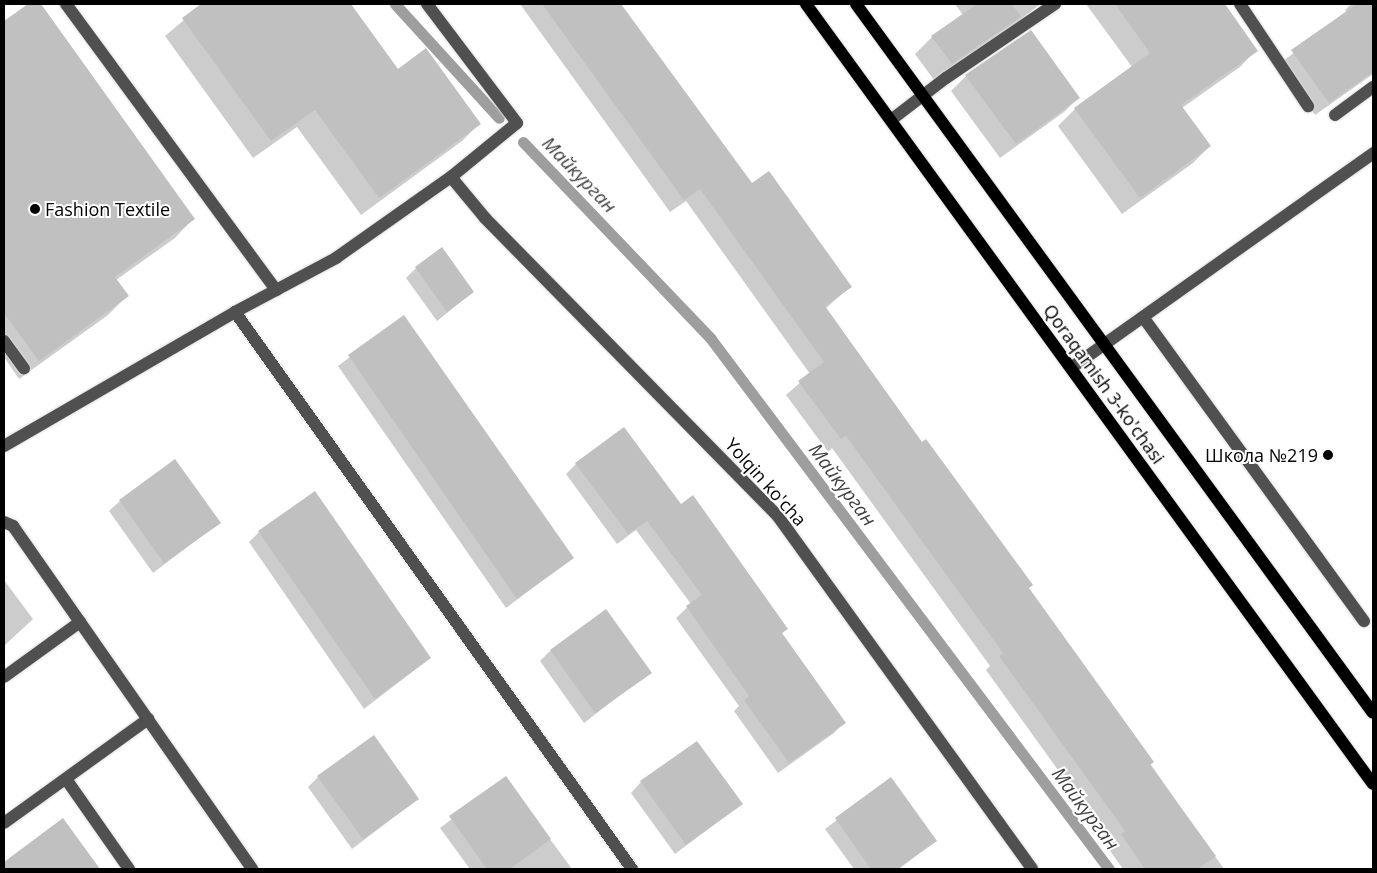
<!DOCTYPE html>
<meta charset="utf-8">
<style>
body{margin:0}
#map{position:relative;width:1377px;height:873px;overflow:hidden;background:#fff;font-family:"Open Sans",sans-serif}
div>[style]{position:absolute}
.shadow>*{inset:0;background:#0003}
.stream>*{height:11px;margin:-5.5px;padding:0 5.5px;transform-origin:5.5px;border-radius:5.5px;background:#9e9e9e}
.building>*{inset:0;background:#c0c0c0}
.roads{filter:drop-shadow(0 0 1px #dbdbdb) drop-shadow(0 0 1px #dbdbdb)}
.minor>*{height:12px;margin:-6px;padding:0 6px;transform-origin:6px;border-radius:6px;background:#505050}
.major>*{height:12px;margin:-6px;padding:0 6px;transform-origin:6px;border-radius:6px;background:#000}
.dots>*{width:14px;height:14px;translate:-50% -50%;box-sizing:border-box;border:2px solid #fff;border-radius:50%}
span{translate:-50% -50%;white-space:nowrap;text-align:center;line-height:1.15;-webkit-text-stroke:4px #fff;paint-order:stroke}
.poi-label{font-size:18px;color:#000}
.left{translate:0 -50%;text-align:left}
.right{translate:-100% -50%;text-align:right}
.street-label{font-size:18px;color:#000}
.water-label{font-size:19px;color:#3f3f3f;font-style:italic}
.frame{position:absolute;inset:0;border:5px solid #000;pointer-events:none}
</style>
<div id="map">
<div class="shadow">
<i style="clip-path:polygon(30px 4px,39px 4px,193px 219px,175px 238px,116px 280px,127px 296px,108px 315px,19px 379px,4px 357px,4px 23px)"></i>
<i style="clip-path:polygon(203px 4px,350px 4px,398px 71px,480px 123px,462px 141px,361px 215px,297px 127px,253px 158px,165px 36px)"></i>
<i style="clip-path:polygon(520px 4px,620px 4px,752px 185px,850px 287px,825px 309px,1028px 589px,1224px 869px,1123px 869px,1108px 848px,1112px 845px,986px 670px,990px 666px,832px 448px,828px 452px,786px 395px,810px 374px,686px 201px,670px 212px)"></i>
<i style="clip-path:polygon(955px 4px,1040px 4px,1003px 34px,934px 80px,915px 54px,932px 37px,963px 15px)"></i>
<i style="clip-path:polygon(1086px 4px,1222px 4px,1256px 50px,1240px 67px,1182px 108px,1210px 146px,1193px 163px,1122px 214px,1058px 126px,1075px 109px,1132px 67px)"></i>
<i style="clip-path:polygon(1351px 4px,1373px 4px,1373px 74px,1315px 115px,1279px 64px,1347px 13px,1345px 10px)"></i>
<i style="clip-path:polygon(966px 76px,1078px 98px,1064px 112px,1000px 158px,951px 91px)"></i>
<i style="clip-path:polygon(416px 268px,473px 292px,437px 321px,406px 278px)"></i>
<i style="clip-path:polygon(403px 317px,572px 558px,506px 608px,338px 366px)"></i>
<i style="clip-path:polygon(576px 464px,681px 506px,786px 629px,781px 634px,844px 722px,834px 733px,778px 773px,734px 711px,739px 706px,676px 618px,691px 604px,636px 530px,617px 544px,566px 474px)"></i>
<i style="clip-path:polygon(120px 501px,219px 523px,153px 573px,109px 511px)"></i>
<i style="clip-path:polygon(259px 532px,430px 658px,364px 709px,249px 542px)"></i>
<i style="clip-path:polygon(4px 580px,33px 619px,4px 646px)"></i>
<i style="clip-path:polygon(550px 651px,650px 672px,584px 723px,540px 661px)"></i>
<i style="clip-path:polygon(318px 777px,418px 799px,352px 849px,308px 787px)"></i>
<i style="clip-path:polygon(505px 778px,572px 869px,470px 869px,440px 828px)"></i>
<i style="clip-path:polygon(891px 779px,935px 841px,899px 869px,854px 869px,825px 829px)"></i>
<i style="clip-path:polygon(641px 782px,741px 804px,675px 854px,631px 793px)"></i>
<i style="clip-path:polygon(63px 820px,98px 869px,4px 869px,4px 863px)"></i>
</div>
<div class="stream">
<i style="left:395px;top:4px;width:154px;rotate:47.6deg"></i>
<i style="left:523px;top:142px;width:272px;rotate:46.3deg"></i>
<i style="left:711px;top:339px;width:663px;rotate:53.1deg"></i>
</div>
<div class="building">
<i style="clip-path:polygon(28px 4px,41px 4px,195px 219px,115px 277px,129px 296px,39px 361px,4px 313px,4px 21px)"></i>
<i style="clip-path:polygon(201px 4px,351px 4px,398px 69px,426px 48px,481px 124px,379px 198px,315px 110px,271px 141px,182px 18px)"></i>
<i style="clip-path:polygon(542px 4px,621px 4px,752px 183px,769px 171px,852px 287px,825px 306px,922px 442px,926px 439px,1033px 585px,1029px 588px,1154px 762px,1150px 765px,1216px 856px,1198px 869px,1145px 869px,1121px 834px,1125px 831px,999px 656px,1003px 653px,846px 436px,841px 439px,798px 381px,824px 362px,700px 189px,684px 200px)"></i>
<i style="clip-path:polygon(977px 4px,1012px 4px,1021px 17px,952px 64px,931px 36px)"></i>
<i style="clip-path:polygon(1115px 4px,1225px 4px,1258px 51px,1181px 105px,1211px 146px,1140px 198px,1074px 108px,1150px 53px)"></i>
<i style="clip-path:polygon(1357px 4px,1373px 4px,1373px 72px,1329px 103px,1291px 50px)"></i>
<i style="clip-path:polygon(1031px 30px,1080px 98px,1016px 144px,965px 75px)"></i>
<i style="clip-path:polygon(442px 247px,474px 292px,447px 312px,415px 267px)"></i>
<i style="clip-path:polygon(404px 315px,574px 558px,517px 599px,348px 355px)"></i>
<i style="clip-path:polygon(624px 427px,681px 504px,693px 495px,788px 629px,782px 633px,846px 723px,789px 763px,744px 700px,749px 696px,686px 606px,702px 595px,647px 521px,628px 534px,575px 463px)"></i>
<i style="clip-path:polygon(175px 459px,221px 523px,164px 563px,119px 500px)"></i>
<i style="clip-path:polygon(315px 491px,431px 658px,375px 699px,258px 531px)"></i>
<i style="clip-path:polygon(606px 609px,652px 673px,595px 713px,550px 650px)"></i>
<i style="clip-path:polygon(374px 735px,419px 799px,363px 839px,317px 776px)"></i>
<i style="clip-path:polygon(697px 741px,743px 804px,686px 845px,640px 781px)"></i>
<i style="clip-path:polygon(506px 776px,551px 839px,510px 869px,487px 869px,449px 816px)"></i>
<i style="clip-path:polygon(891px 777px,937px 841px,897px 869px,871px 869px,835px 818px)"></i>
<i style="clip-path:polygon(63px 818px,100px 869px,4px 869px,4px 862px)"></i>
</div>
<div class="roads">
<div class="minor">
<i style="left:66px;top:4px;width:355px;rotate:53.7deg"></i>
<i style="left:1240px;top:4px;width:123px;rotate:56.3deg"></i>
<i style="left:1335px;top:115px;width:47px;rotate:-36.4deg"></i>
<i style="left:891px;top:120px;width:69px;rotate:-37.4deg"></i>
<i style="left:946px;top:78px;width:132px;rotate:-34.2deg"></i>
<i style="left:451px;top:177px;width:53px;rotate:50.3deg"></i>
<i style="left:485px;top:218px;width:417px;rotate:45.5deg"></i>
<i style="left:777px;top:515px;width:436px;rotate:54.2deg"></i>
<i style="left:235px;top:312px;width:684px;rotate:54.52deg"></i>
<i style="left:1143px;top:317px;width:376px;rotate:54deg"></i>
<i style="left:4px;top:341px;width:34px;rotate:54deg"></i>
<i style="left:1071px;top:368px;width:371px;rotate:-35.4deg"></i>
<i style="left:4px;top:446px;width:267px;rotate:-30.1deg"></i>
<i style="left:235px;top:312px;width:115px;rotate:-28.1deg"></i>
<i style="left:336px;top:258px;width:141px;rotate:-35.2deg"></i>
<i style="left:451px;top:177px;width:85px;rotate:-39.3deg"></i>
<i style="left:517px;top:123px;width:149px;rotate:-127.1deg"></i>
<i style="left:4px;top:522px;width:10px;rotate:24deg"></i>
<i style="left:13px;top:526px;width:418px;rotate:55.1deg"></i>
<i style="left:4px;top:677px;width:94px;rotate:-35.9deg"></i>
<i style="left:66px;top:779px;width:110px;rotate:55deg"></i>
<i style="left:4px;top:823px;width:178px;rotate:-35.8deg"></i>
</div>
<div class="major">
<i style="left:806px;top:4px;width:964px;rotate:53.99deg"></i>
<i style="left:856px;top:4px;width:877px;rotate:53.9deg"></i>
</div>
</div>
<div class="dots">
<i style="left:35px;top:209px;background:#000"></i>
<i style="left:1328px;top:455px;background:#000"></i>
</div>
<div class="poi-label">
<span class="left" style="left:45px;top:209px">Fashion Textile</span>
<span class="right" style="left:1318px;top:455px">Школа №219</span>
</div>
<div class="street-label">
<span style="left:1104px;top:384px;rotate:54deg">Qoraqamish 3-ko'chasi</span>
<span style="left:766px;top:482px;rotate:48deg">Yolqin ko'cha</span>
</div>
<div class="water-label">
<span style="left:579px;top:175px;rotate:46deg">Майкурган</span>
<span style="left:842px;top:485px;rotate:53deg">Майкурган</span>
<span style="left:1085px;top:809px;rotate:53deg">Майкурган</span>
</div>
<div class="frame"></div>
</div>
